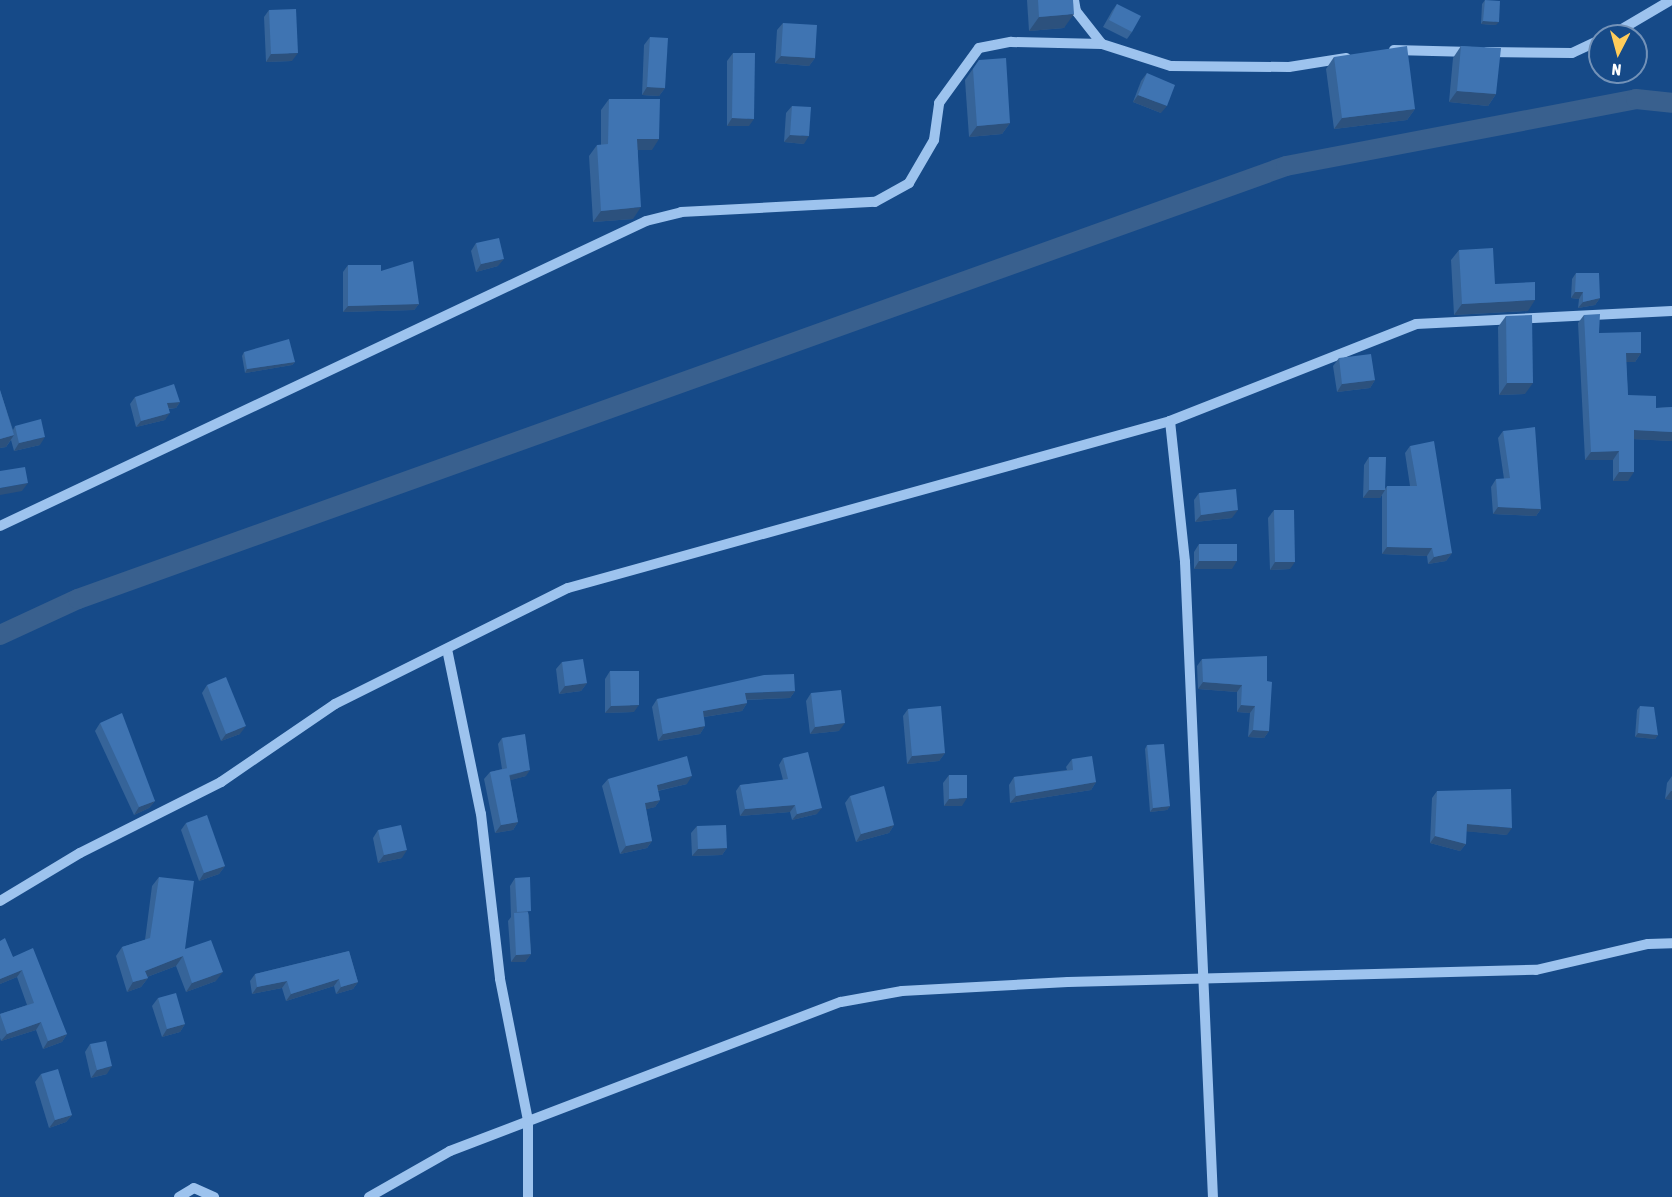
<!DOCTYPE html>
<style>
body{margin:0}
#map{position:relative;width:1672px;height:1197px;overflow:hidden;background:#164a88;font-family:"Asap Condensed",sans-serif}
div>[style]{position:absolute}
.canal>*{height:20px;margin:-10px;padding:0 10px;transform-origin:10px;border-radius:10px;background:#39608e}
.minor>*{height:10px;margin:-5px;padding:0 5px;transform-origin:5px;border-radius:5px;background:#9dc3ee}
.wall>*{inset:0;background:#366499}
.shaded-wall>*{inset:0;background:#2c517d}
.building>*{inset:0;background:#3f74b2}
span{translate:-50% -50%;white-space:nowrap;text-align:center;line-height:1.15;-webkit-text-stroke:5px #164a88;paint-order:stroke}
.north{position:absolute;left:1588px;top:24px;width:60px;height:60px;box-sizing:border-box;background:#164a88;border:2px solid #7392b8;border-radius:50%;rotate:186deg;font-size:16px;font-weight:700;line-height:24px;text-align:center;color:#fff}
.north::after{content:'';display:block;margin:auto;width:21px;height:27px;background:#ffcc5a;clip-path:polygon(50% 0,100% 100%,50% 72%,0 100%)}
</style>
<div id="map">
<div class="canal">
<i style="left:0;top:635px;width:86px;rotate:-24.8deg"></i>
<i style="left:78px;top:599px;width:1283px;rotate:-19.72deg"></i>
<i style="left:1286px;top:166px;width:356px;rotate:-10.8deg"></i>
<i style="left:1636px;top:99px;width:36px;rotate:6deg"></i>
</div>
<div class="minor">
<i style="left:1074px;top:0;width:11px;rotate:80deg"></i>
<i style="left:1076px;top:11px;width:42px;rotate:51.8deg"></i>
<i style="left:1610px;top:36px;width:71px;rotate:-30.5deg"></i>
<i style="left:1394px;top:50px;width:78px;rotate:1.5deg"></i>
<i style="left:1487px;top:52px;width:85px;rotate:0.7deg"></i>
<i style="left:1572px;top:53px;width:31px;rotate:-25deg"></i>
<i style="left:1170px;top:421px;width:142px;rotate:83.9deg"></i>
<i style="left:1185px;top:562px;width:636px;rotate:87.48deg"></i>
<i style="left:0;top:526px;width:714px;rotate:-25.27deg"></i>
<i style="left:646px;top:221px;width:36px;rotate:-14deg"></i>
<i style="left:681px;top:212px;width:194px;rotate:-3deg"></i>
<i style="left:875px;top:202px;width:39px;rotate:-29deg"></i>
<i style="left:909px;top:183px;width:50px;rotate:-59.8deg"></i>
<i style="left:934px;top:140px;width:37px;rotate:-82deg"></i>
<i style="left:939px;top:103px;width:68px;rotate:-54deg"></i>
<i style="left:979px;top:48px;width:33px;rotate:-11deg"></i>
<i style="left:1011px;top:42px;width:91px;rotate:1.3deg"></i>
<i style="left:1102px;top:44px;width:72px;rotate:17.7deg"></i>
<i style="left:1171px;top:66px;width:118px;rotate:0.5deg"></i>
<i style="left:1289px;top:67px;width:58px;rotate:-9deg"></i>
<i style="left:447px;top:649px;width:168px;rotate:78.4deg"></i>
<i style="left:481px;top:814px;width:166px;rotate:83.4deg"></i>
<i style="left:500px;top:979px;width:144px;rotate:78.8deg"></i>
<i style="left:528px;top:1120px;width:77px;rotate:90deg"></i>
<i style="left:0;top:901px;width:93px;rotate:-31deg"></i>
<i style="left:80px;top:853px;width:158px;rotate:-26.7deg"></i>
<i style="left:221px;top:782px;width:138px;rotate:-34.4deg"></i>
<i style="left:335px;top:704px;width:260px;rotate:-26.5deg"></i>
<i style="left:568px;top:588px;width:625px;rotate:-15.5deg"></i>
<i style="left:1170px;top:421px;width:264px;rotate:-21.5deg"></i>
<i style="left:1416px;top:324px;width:256px;rotate:-2.9deg"></i>
<i style="left:179px;top:1197px;width:17px;rotate:-31deg"></i>
<i style="left:194px;top:1188px;width:22px;rotate:24deg"></i>
<i style="left:369px;top:1197px;width:93px;rotate:-29.6deg"></i>
<i style="left:450px;top:1151px;width:418px;rotate:-20.9deg"></i>
<i style="left:841px;top:1002px;width:62px;rotate:-10.2deg"></i>
<i style="left:902px;top:991px;width:166px;rotate:-3.1deg"></i>
<i style="left:1068px;top:982px;width:468px;rotate:-1.5deg"></i>
<i style="left:1536px;top:970px;width:115px;rotate:-13.1deg"></i>
<i style="left:1648px;top:944px;width:24px;rotate:-2deg"></i>
</div>
<div class="wall">
<i style="clip-path:polygon(1027px 0,1073px 0,1064px 28px,1029px 31px)"></i>
<i style="clip-path:polygon(1485px 0,1496px 25px,1481px 24px,1482px 4px)"></i>
<i style="clip-path:polygon(1117px 4px,1132px 32px,1127px 39px,1103px 27px,1112px 11px)"></i>
<i style="clip-path:polygon(269px 10px,292px 61px,266px 62px,264px 17px)"></i>
<i style="clip-path:polygon(783px 23px,815px 58px,809px 66px,775px 63px,777px 30px)"></i>
<i style="clip-path:polygon(650px 37px,665px 88px,659px 96px,642px 95px,644px 45px)"></i>
<i style="clip-path:polygon(1461px 46px,1496px 94px,1488px 106px,1449px 102px,1453px 58px)"></i>
<i style="clip-path:polygon(733px 53px,749px 126px,727px 126px,727px 61px)"></i>
<i style="clip-path:polygon(1334px 57px,1415px 109px,1407px 120px,1334px 129px,1326px 69px)"></i>
<i style="clip-path:polygon(979px 60px,1010px 123px,1002px 134px,969px 137px,965px 80px)"></i>
<i style="clip-path:polygon(1147px 73px,1161px 113px,1133px 102px,1141px 81px)"></i>
<i style="clip-path:polygon(609px 99px,652px 150px,638px 150px,633px 219px,593px 222px,589px 156px,597px 145px,601px 145px,601px 110px)"></i>
<i style="clip-path:polygon(792px 106px,804px 144px,784px 142px,786px 113px)"></i>
<i style="clip-path:polygon(476px 243px,498px 266px,476px 272px,471px 251px)"></i>
<i style="clip-path:polygon(1459px 250px,1495px 284px,1528px 311px,1454px 315px,1451px 260px)"></i>
<i style="clip-path:polygon(348px 265px,381px 271px,419px 304px,414px 310px,343px 312px,343px 272px)"></i>
<i style="clip-path:polygon(1576px 273px,1600px 298px,1595px 305px,1578px 308px,1579px 299px,1571px 298px,1572px 279px)"></i>
<i style="clip-path:polygon(1584px 315px,1599px 333px,1641px 353px,1635px 362px,1626px 362px,1628px 395px,1656px 408px,1672px 407px,1672px 441px,1634px 439px,1628px 481px,1613px 481px,1613px 460px,1585px 460px,1578px 323px)"></i>
<i style="clip-path:polygon(1506px 316px,1525px 394px,1499px 395px,1498px 327px)"></i>
<i style="clip-path:polygon(244px 352px,295px 362px,292px 365px,245px 373px,242px 356px)"></i>
<i style="clip-path:polygon(1339px 358px,1375px 380px,1370px 388px,1337px 392px,1333px 366px)"></i>
<i style="clip-path:polygon(0 390px,13px 430px,15px 426px,40px 445px,14px 451px,11px 440px,6px 447px,0 448px)"></i>
<i style="clip-path:polygon(135px 397px,180px 402px,176px 408px,169px 409px,165px 420px,136px 427px,130px 404px)"></i>
<i style="clip-path:polygon(1503px 431px,1541px 509px,1536px 516px,1493px 514px,1491px 487px,1496px 479px,1504px 479px,1498px 438px)"></i>
<i style="clip-path:polygon(1410px 446px,1452px 553px,1446px 561px,1428px 564px,1427px 556px,1382px 554px,1382px 495px,1380px 498px,1363px 498px,1364px 465px,1369px 457px,1385px 489px,1387px 486px,1410px 486px,1405px 453px)"></i>
<i style="clip-path:polygon(1199px 493px,1232px 518px,1195px 522px,1194px 500px)"></i>
<i style="clip-path:polygon(1274px 510px,1290px 569px,1270px 570px,1268px 518px)"></i>
<i style="clip-path:polygon(1199px 544px,1232px 569px,1194px 569px,1194px 552px)"></i>
<i style="clip-path:polygon(1202px 659px,1267px 681px,1269px 731px,1264px 738px,1248px 737px,1250px 713px,1237px 712px,1237px 692px,1198px 689px,1197px 666px)"></i>
<i style="clip-path:polygon(562px 662px,587px 683px,581px 691px,559px 694px,556px 669px)"></i>
<i style="clip-path:polygon(610px 671px,634px 712px,605px 713px,605px 679px)"></i>
<i style="clip-path:polygon(207px 685px,240px 734px,221px 741px,202px 693px)"></i>
<i style="clip-path:polygon(795px 691px,790px 698px,747px 700px,747px 703px,742px 711px,704px 717px,705px 726px,700px 734px,658px 741px,652px 707px,657px 699px)"></i>
<i style="clip-path:polygon(811px 693px,839px 731px,810px 734px,806px 701px)"></i>
<i style="clip-path:polygon(1640px 706px,1658px 735px,1655px 739px,1635px 737px,1637px 710px)"></i>
<i style="clip-path:polygon(908px 709px,945px 753px,939px 761px,907px 764px,903px 716px)"></i>
<i style="clip-path:polygon(100px 723px,155px 801px,149px 808px,134px 815px,95px 731px)"></i>
<i style="clip-path:polygon(502px 738px,526px 776px,510px 780px,518px 822px,513px 830px,495px 833px,484px 779px,490px 772px,502px 769px,498px 744px)"></i>
<i style="clip-path:polygon(1147px 745px,1170px 806px,1167px 810px,1150px 812px,1145px 749px)"></i>
<i style="clip-path:polygon(783px 758px,817px 814px,792px 820px,790px 812px,740px 816px,736px 791px,740px 785px,783px 780px,779px 765px)"></i>
<i style="clip-path:polygon(1072px 759px,1096px 782px,1091px 790px,1010px 803px,1009px 785px,1014px 777px,1067px 770px,1066px 767px)"></i>
<i style="clip-path:polygon(949px 775px,962px 806px,944px 806px,943px 783px)"></i>
<i style="clip-path:polygon(1672px 776px,1672px 800px,1665px 799px,1667px 783px)"></i>
<i style="clip-path:polygon(608px 779px,687px 784px,658px 791px,660px 800px,655px 807px,646px 809px,652px 841px,647px 848px,620px 854px,602px 786px)"></i>
<i style="clip-path:polygon(1437px 791px,1507px 835px,1466px 831px,1466px 844px,1460px 851px,1430px 843px,1432px 798px)"></i>
<i style="clip-path:polygon(850px 796px,894px 825px,889px 833px,856px 842px,845px 803px)"></i>
<i style="clip-path:polygon(186px 823px,225px 866px,219px 874px,199px 881px,181px 830px)"></i>
<i style="clip-path:polygon(697px 826px,727px 848px,722px 855px,692px 856px,691px 833px)"></i>
<i style="clip-path:polygon(378px 830px,402px 858px,378px 863px,373px 838px)"></i>
<i style="clip-path:polygon(159px 877px,185px 949px,216px 981px,186px 992px,176px 966px,147px 977px,148px 978px,141px 987px,127px 992px,116px 956px,122px 947px,145px 940px,152px 886px)"></i>
<i style="clip-path:polygon(515px 878px,529px 915px,531px 954px,525px 962px,511px 962px,508px 921px,511px 917px,510px 886px)"></i>
<i style="clip-path:polygon(0 941px,13px 957px,67px 1034px,62px 1042px,43px 1049px,36px 1030px,1px 1041px,0 1038px,0 1014px,27px 1005px,17px 977px,0 984px)"></i>
<i style="clip-path:polygon(349px 951px,358px 982px,353px 989px,336px 994px,334px 986px,286px 1001px,282px 988px,252px 994px,250px 981px,255px 974px)"></i>
<i style="clip-path:polygon(158px 998px,185px 1024px,180px 1032px,162px 1037px,152px 1006px)"></i>
<i style="clip-path:polygon(90px 1044px,107px 1074px,91px 1078px,85px 1052px)"></i>
<i style="clip-path:polygon(41px 1074px,72px 1115px,66px 1122px,49px 1128px,35px 1082px)"></i>
</div>
<div class="shaded-wall">
<i style="clip-path:polygon(1074px 14px,1064px 28px,1029px 31px,1039px 17px)"></i>
<i style="clip-path:polygon(1483px 21px,1499px 22px,1496px 25px,1481px 24px)"></i>
<i style="clip-path:polygon(298px 53px,292px 61px,266px 62px,271px 54px)"></i>
<i style="clip-path:polygon(781px 56px,815px 58px,809px 66px,775px 63px)"></i>
<i style="clip-path:polygon(647px 87px,665px 88px,659px 96px,642px 95px)"></i>
<i style="clip-path:polygon(1457px 91px,1496px 94px,1488px 106px,1449px 102px)"></i>
<i style="clip-path:polygon(1138px 95px,1167px 106px,1161px 113px,1133px 102px)"></i>
<i style="clip-path:polygon(1415px 109px,1407px 120px,1334px 129px,1342px 118px)"></i>
<i style="clip-path:polygon(732px 118px,754px 119px,749px 126px,727px 126px)"></i>
<i style="clip-path:polygon(1010px 123px,1002px 134px,969px 137px,977px 126px)"></i>
<i style="clip-path:polygon(790px 135px,809px 136px,804px 144px,784px 142px)"></i>
<i style="clip-path:polygon(637px 139px,659px 139px,652px 150px,629px 150px)"></i>
<i style="clip-path:polygon(641px 207px,633px 219px,593px 222px,601px 211px)"></i>
<i style="clip-path:polygon(504px 259px,498px 266px,476px 272px,481px 264px)"></i>
<i style="clip-path:polygon(1575px 292px,1583px 292px,1579px 299px,1571px 298px)"></i>
<i style="clip-path:polygon(1600px 298px,1595px 305px,1578px 308px,1583px 302px)"></i>
<i style="clip-path:polygon(1535px 300px,1528px 311px,1454px 315px,1462px 304px)"></i>
<i style="clip-path:polygon(419px 304px,414px 310px,343px 312px,348px 306px)"></i>
<i style="clip-path:polygon(1626px 353px,1641px 353px,1635px 362px,1620px 362px)"></i>
<i style="clip-path:polygon(295px 362px,292px 365px,245px 373px,247px 369px)"></i>
<i style="clip-path:polygon(1375px 380px,1370px 388px,1337px 392px,1342px 384px)"></i>
<i style="clip-path:polygon(1507px 383px,1533px 383px,1525px 394px,1499px 395px)"></i>
<i style="clip-path:polygon(180px 402px,176px 408px,162px 409px,167px 403px)"></i>
<i style="clip-path:polygon(170px 413px,165px 420px,136px 427px,141px 421px)"></i>
<i style="clip-path:polygon(1634px 430px,1672px 432px,1672px 441px,1628px 439px)"></i>
<i style="clip-path:polygon(14px 435px,6px 447px,0 448px,0 439px)"></i>
<i style="clip-path:polygon(45px 437px,40px 445px,14px 451px,19px 443px)"></i>
<i style="clip-path:polygon(1619px 451px,1613px 460px,1585px 460px,1591px 452px)"></i>
<i style="clip-path:polygon(1619px 472px,1634px 472px,1628px 481px,1613px 481px)"></i>
<i style="clip-path:polygon(28px 483px,22px 491px,0 495px,0 488px)"></i>
<i style="clip-path:polygon(1369px 490px,1385px 490px,1380px 498px,1363px 498px)"></i>
<i style="clip-path:polygon(1498px 507px,1541px 509px,1536px 516px,1493px 514px)"></i>
<i style="clip-path:polygon(1238px 510px,1232px 518px,1195px 522px,1201px 515px)"></i>
<i style="clip-path:polygon(1387px 547px,1432px 548px,1427px 556px,1382px 554px)"></i>
<i style="clip-path:polygon(1452px 553px,1446px 561px,1428px 564px,1434px 557px)"></i>
<i style="clip-path:polygon(1199px 561px,1237px 561px,1232px 569px,1194px 569px)"></i>
<i style="clip-path:polygon(1275px 562px,1295px 562px,1290px 569px,1270px 570px)"></i>
<i style="clip-path:polygon(1203px 682px,1242px 685px,1237px 692px,1198px 689px)"></i>
<i style="clip-path:polygon(587px 683px,581px 691px,559px 694px,565px 686px)"></i>
<i style="clip-path:polygon(795px 691px,790px 698px,740px 700px,745px 693px)"></i>
<i style="clip-path:polygon(747px 703px,742px 711px,697px 718px,703px 711px)"></i>
<i style="clip-path:polygon(639px 705px,634px 712px,605px 713px,611px 706px)"></i>
<i style="clip-path:polygon(1241px 705px,1255px 706px,1250px 713px,1237px 712px)"></i>
<i style="clip-path:polygon(845px 723px,839px 731px,810px 734px,815px 727px)"></i>
<i style="clip-path:polygon(246px 726px,240px 734px,221px 741px,226px 734px)"></i>
<i style="clip-path:polygon(705px 726px,700px 734px,658px 741px,663px 734px)"></i>
<i style="clip-path:polygon(1253px 730px,1269px 731px,1264px 738px,1248px 737px)"></i>
<i style="clip-path:polygon(1638px 733px,1658px 735px,1655px 739px,1635px 737px)"></i>
<i style="clip-path:polygon(945px 753px,939px 761px,907px 764px,912px 756px)"></i>
<i style="clip-path:polygon(530px 770px,526px 776px,504px 782px,508px 776px)"></i>
<i style="clip-path:polygon(692px 776px,687px 784px,652px 792px,657px 785px)"></i>
<i style="clip-path:polygon(1096px 782px,1091px 790px,1010px 803px,1016px 796px)"></i>
<i style="clip-path:polygon(1671px 791px,1672px 791px,1672px 800px,1665px 799px)"></i>
<i style="clip-path:polygon(967px 798px,962px 806px,944px 806px,949px 799px)"></i>
<i style="clip-path:polygon(660px 800px,655px 807px,640px 811px,645px 803px)"></i>
<i style="clip-path:polygon(155px 801px,149px 808px,134px 815px,139px 807px)"></i>
<i style="clip-path:polygon(795px 805px,790px 812px,740px 816px,745px 809px)"></i>
<i style="clip-path:polygon(1170px 806px,1167px 810px,1150px 812px,1153px 808px)"></i>
<i style="clip-path:polygon(822px 808px,817px 814px,792px 820px,797px 814px)"></i>
<i style="clip-path:polygon(518px 822px,513px 830px,495px 833px,501px 825px)"></i>
<i style="clip-path:polygon(1467px 824px,1512px 828px,1507px 835px,1462px 831px)"></i>
<i style="clip-path:polygon(894px 825px,889px 833px,856px 842px,861px 834px)"></i>
<i style="clip-path:polygon(1435px 836px,1466px 844px,1460px 851px,1430px 843px)"></i>
<i style="clip-path:polygon(652px 841px,647px 848px,620px 854px,626px 846px)"></i>
<i style="clip-path:polygon(727px 848px,722px 855px,692px 856px,698px 849px)"></i>
<i style="clip-path:polygon(407px 850px,402px 858px,378px 863px,384px 855px)"></i>
<i style="clip-path:polygon(225px 866px,219px 874px,199px 881px,204px 873px)"></i>
<i style="clip-path:polygon(531px 954px,525px 962px,511px 962px,516px 955px)"></i>
<i style="clip-path:polygon(183px 956px,176px 966px,139px 980px,145px 971px)"></i>
<i style="clip-path:polygon(22px 970px,17px 977px,0 984px,0 979px)"></i>
<i style="clip-path:polygon(223px 972px,216px 981px,186px 992px,192px 983px)"></i>
<i style="clip-path:polygon(148px 978px,141px 987px,127px 992px,133px 982px)"></i>
<i style="clip-path:polygon(339px 979px,334px 986px,286px 1001px,291px 994px)"></i>
<i style="clip-path:polygon(287px 981px,282px 988px,252px 994px,257px 987px)"></i>
<i style="clip-path:polygon(358px 982px,353px 989px,336px 994px,341px 987px)"></i>
<i style="clip-path:polygon(41px 1022px,36px 1030px,1px 1041px,7px 1034px)"></i>
<i style="clip-path:polygon(185px 1024px,180px 1032px,162px 1037px,167px 1029px)"></i>
<i style="clip-path:polygon(67px 1034px,62px 1042px,43px 1049px,48px 1041px)"></i>
<i style="clip-path:polygon(112px 1066px,107px 1074px,91px 1078px,97px 1070px)"></i>
<i style="clip-path:polygon(72px 1115px,66px 1122px,49px 1128px,55px 1120px)"></i>
</div>
<div class="building">
<i style="clip-path:polygon(1038px 0,1073px 0,1074px 14px,1039px 17px)"></i>
<i style="clip-path:polygon(1485px 0,1500px 1px,1499px 22px,1483px 21px)"></i>
<i style="clip-path:polygon(1117px 4px,1141px 16px,1132px 32px,1109px 20px)"></i>
<i style="clip-path:polygon(296px 9px,298px 53px,271px 54px,269px 10px)"></i>
<i style="clip-path:polygon(783px 23px,817px 25px,815px 58px,781px 56px)"></i>
<i style="clip-path:polygon(650px 37px,668px 38px,665px 88px,647px 87px)"></i>
<i style="clip-path:polygon(1407px 46px,1415px 109px,1342px 118px,1334px 57px)"></i>
<i style="clip-path:polygon(1461px 46px,1501px 48px,1496px 94px,1457px 91px)"></i>
<i style="clip-path:polygon(733px 53px,755px 53px,754px 119px,732px 118px)"></i>
<i style="clip-path:polygon(1006px 58px,1010px 123px,977px 126px,973px 69px,979px 60px)"></i>
<i style="clip-path:polygon(1147px 73px,1175px 85px,1167px 106px,1138px 95px)"></i>
<i style="clip-path:polygon(609px 99px,660px 99px,659px 139px,637px 139px,641px 207px,601px 211px,597px 145px,608px 144px)"></i>
<i style="clip-path:polygon(792px 106px,811px 107px,809px 136px,790px 135px)"></i>
<i style="clip-path:polygon(499px 238px,504px 259px,481px 264px,476px 243px)"></i>
<i style="clip-path:polygon(1493px 248px,1495px 284px,1535px 282px,1535px 300px,1462px 304px,1459px 250px)"></i>
<i style="clip-path:polygon(413px 261px,419px 304px,348px 306px,348px 265px,381px 265px,381px 271px)"></i>
<i style="clip-path:polygon(1576px 273px,1599px 273px,1600px 298px,1583px 302px,1583px 292px,1575px 292px)"></i>
<i style="clip-path:polygon(1600px 314px,1599px 333px,1641px 332px,1641px 353px,1626px 353px,1628px 395px,1656px 396px,1656px 408px,1672px 407px,1672px 432px,1634px 430px,1634px 472px,1619px 472px,1619px 451px,1591px 452px,1584px 315px)"></i>
<i style="clip-path:polygon(1532px 315px,1533px 383px,1507px 383px,1506px 316px)"></i>
<i style="clip-path:polygon(289px 339px,295px 362px,247px 369px,244px 352px)"></i>
<i style="clip-path:polygon(1371px 354px,1375px 380px,1342px 384px,1339px 358px)"></i>
<i style="clip-path:polygon(174px 384px,180px 402px,167px 403px,170px 413px,141px 421px,135px 397px)"></i>
<i style="clip-path:polygon(0 390px,14px 435px,0 439px)"></i>
<i style="clip-path:polygon(41px 419px,45px 437px,19px 443px,15px 426px)"></i>
<i style="clip-path:polygon(1535px 427px,1541px 509px,1498px 507px,1496px 479px,1510px 478px,1503px 431px)"></i>
<i style="clip-path:polygon(1434px 441px,1452px 553px,1434px 557px,1432px 548px,1387px 547px,1387px 486px,1417px 486px,1410px 446px)"></i>
<i style="clip-path:polygon(1369px 457px,1386px 457px,1385px 490px,1369px 490px)"></i>
<i style="clip-path:polygon(25px 467px,28px 483px,0 488px,0 471px)"></i>
<i style="clip-path:polygon(1236px 489px,1238px 510px,1201px 515px,1199px 493px)"></i>
<i style="clip-path:polygon(1274px 510px,1294px 510px,1295px 562px,1275px 562px)"></i>
<i style="clip-path:polygon(1199px 544px,1237px 544px,1237px 561px,1199px 561px)"></i>
<i style="clip-path:polygon(1267px 656px,1267px 681px,1272px 682px,1269px 731px,1253px 730px,1255px 706px,1241px 705px,1242px 685px,1203px 682px,1202px 659px)"></i>
<i style="clip-path:polygon(583px 659px,587px 683px,565px 686px,562px 662px)"></i>
<i style="clip-path:polygon(610px 671px,639px 671px,639px 705px,611px 706px)"></i>
<i style="clip-path:polygon(794px 674px,795px 691px,745px 693px,747px 703px,703px 711px,705px 726px,663px 734px,657px 699px,764px 675px)"></i>
<i style="clip-path:polygon(226px 677px,246px 726px,226px 734px,207px 685px)"></i>
<i style="clip-path:polygon(841px 690px,845px 723px,815px 727px,811px 693px)"></i>
<i style="clip-path:polygon(941px 706px,945px 753px,912px 756px,908px 709px)"></i>
<i style="clip-path:polygon(1640px 706px,1654px 707px,1658px 735px,1638px 733px)"></i>
<i style="clip-path:polygon(122px 713px,155px 801px,139px 807px,100px 723px)"></i>
<i style="clip-path:polygon(525px 734px,530px 770px,509px 775px,507px 768px,502px 738px)"></i>
<i style="clip-path:polygon(1164px 744px,1170px 806px,1153px 808px,1147px 745px)"></i>
<i style="clip-path:polygon(808px 752px,822px 808px,797px 814px,795px 805px,745px 809px,740px 785px,788px 779px,783px 758px)"></i>
<i style="clip-path:polygon(687px 756px,692px 776px,657px 785px,660px 800px,645px 803px,652px 841px,626px 846px,608px 779px)"></i>
<i style="clip-path:polygon(1092px 756px,1096px 782px,1016px 796px,1014px 777px,1073px 770px,1072px 759px)"></i>
<i style="clip-path:polygon(508px 768px,518px 822px,501px 825px,490px 772px)"></i>
<i style="clip-path:polygon(949px 775px,967px 775px,967px 798px,949px 799px)"></i>
<i style="clip-path:polygon(884px 786px,894px 825px,861px 834px,850px 796px)"></i>
<i style="clip-path:polygon(1511px 789px,1512px 828px,1467px 824px,1466px 844px,1435px 836px,1437px 791px)"></i>
<i style="clip-path:polygon(207px 815px,225px 866px,204px 873px,186px 823px)"></i>
<i style="clip-path:polygon(401px 825px,407px 850px,384px 855px,378px 830px)"></i>
<i style="clip-path:polygon(726px 825px,727px 848px,698px 849px,697px 826px)"></i>
<i style="clip-path:polygon(159px 877px,194px 881px,185px 949px,211px 940px,223px 972px,192px 983px,183px 956px,145px 971px,148px 978px,133px 982px,122px 947px,150px 938px)"></i>
<i style="clip-path:polygon(530px 877px,531px 911px,517px 912px,515px 878px)"></i>
<i style="clip-path:polygon(528px 912px,531px 954px,516px 955px,514px 913px)"></i>
<i style="clip-path:polygon(5px 938px,13px 957px,33px 948px,67px 1034px,48px 1041px,41px 1022px,7px 1034px,0 1014px,34px 1003px,22px 970px,0 979px,0 941px)"></i>
<i style="clip-path:polygon(349px 951px,358px 982px,341px 987px,339px 979px,291px 994px,287px 981px,257px 987px,255px 974px)"></i>
<i style="clip-path:polygon(176px 993px,185px 1024px,167px 1029px,158px 998px)"></i>
<i style="clip-path:polygon(106px 1041px,112px 1066px,97px 1070px,90px 1044px)"></i>
<i style="clip-path:polygon(58px 1069px,72px 1115px,55px 1120px,41px 1074px)"></i>
</div>
<div class="north">N</div>
</div>
